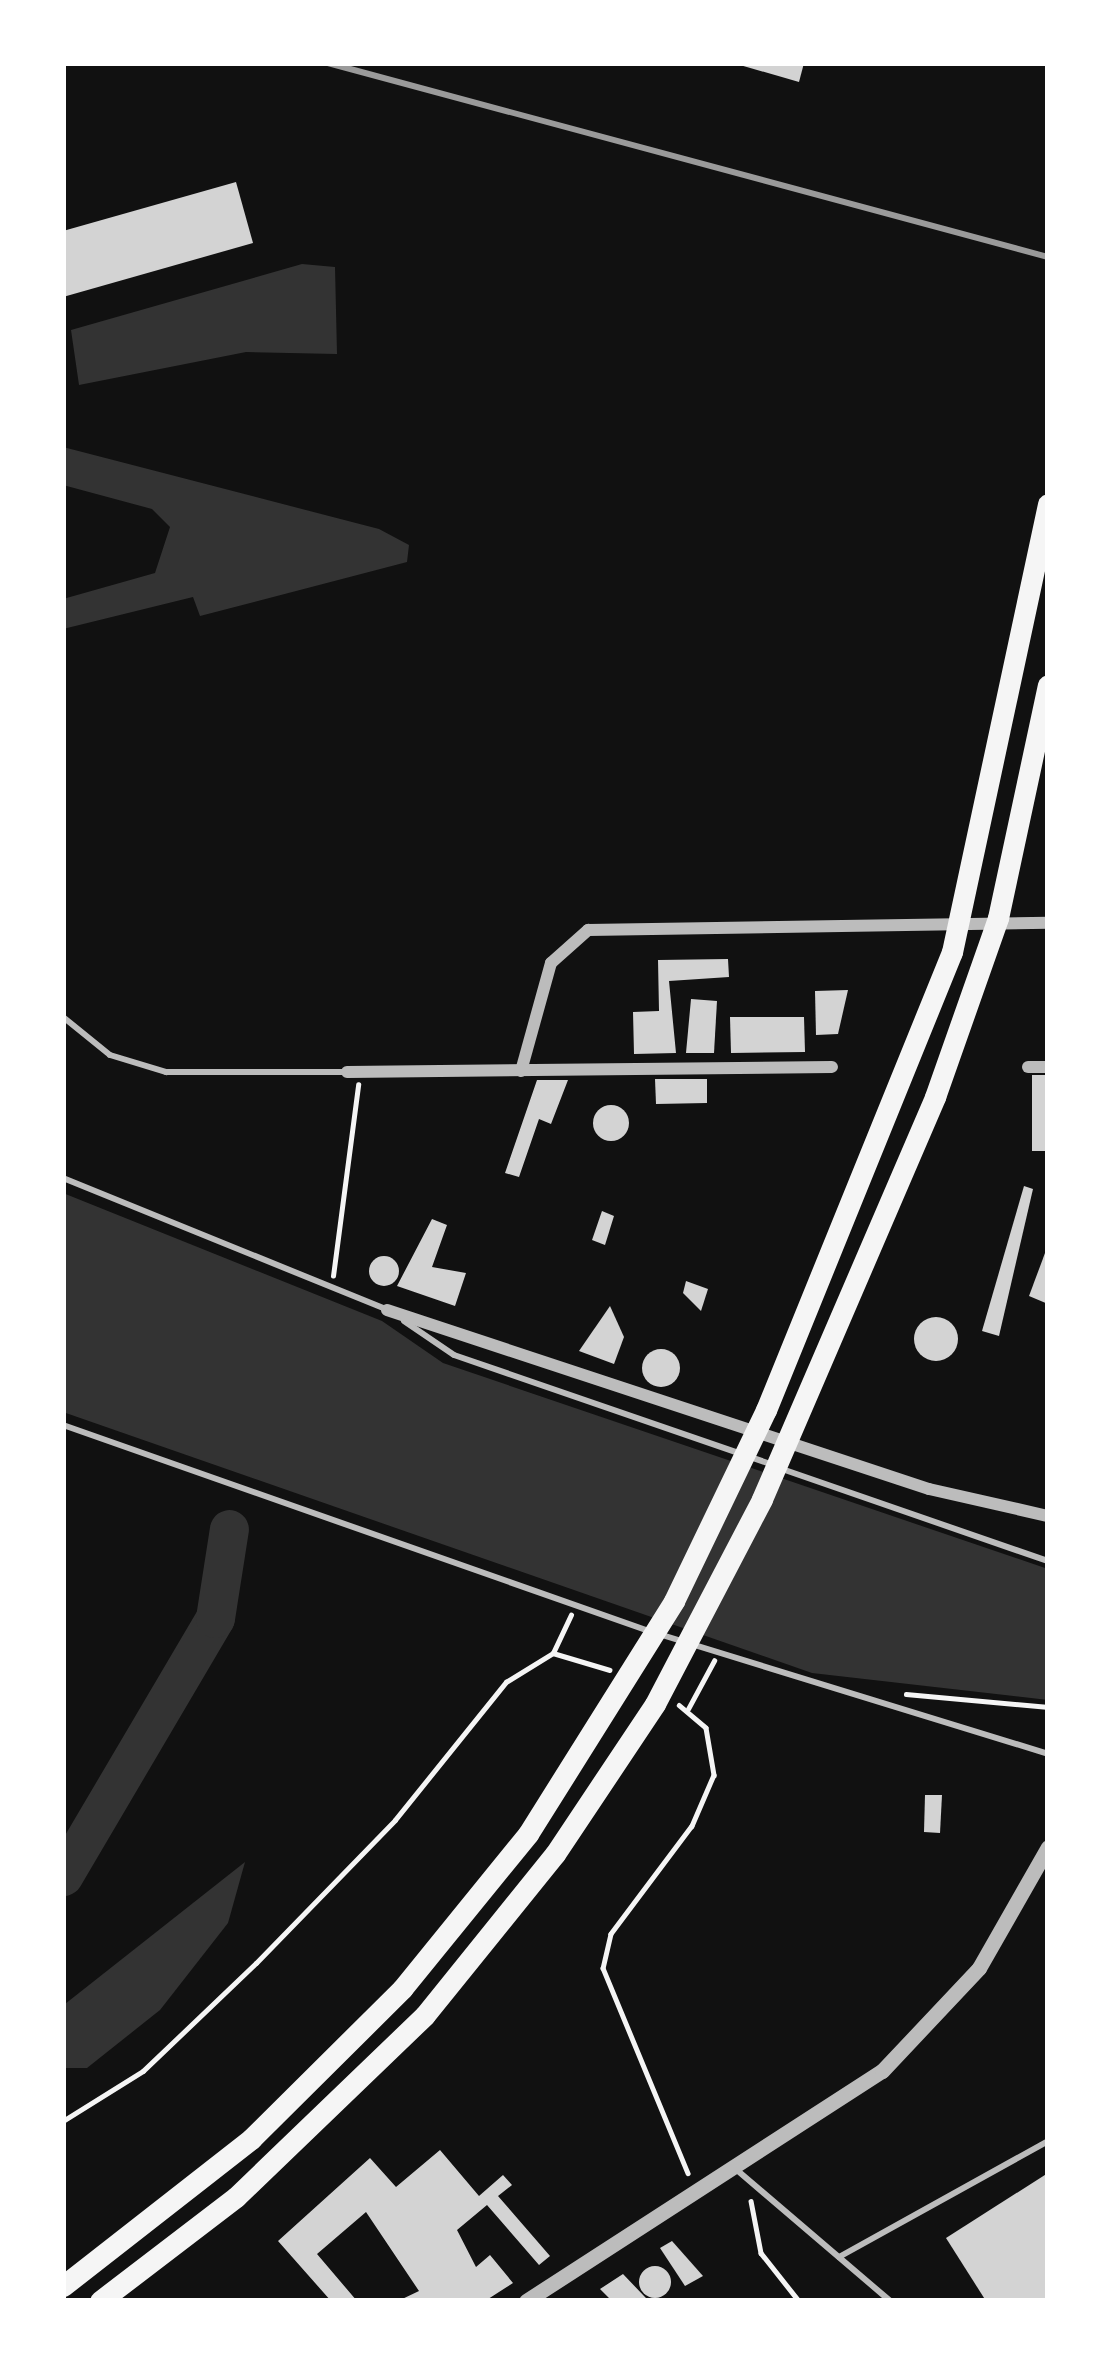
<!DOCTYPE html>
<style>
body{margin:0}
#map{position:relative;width:1111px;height:2364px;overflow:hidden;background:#111;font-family:Mulish,sans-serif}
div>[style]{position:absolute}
.water>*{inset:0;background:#333}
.river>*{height:39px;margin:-19.5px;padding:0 19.5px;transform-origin:19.5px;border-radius:19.5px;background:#333}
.building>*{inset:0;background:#d3d3d3}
.round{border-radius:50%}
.path>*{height:4.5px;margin:-2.25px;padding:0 2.25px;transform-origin:2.25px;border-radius:2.25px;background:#f5f5f5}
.service>*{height:6px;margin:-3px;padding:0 3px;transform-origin:3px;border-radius:3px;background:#bcbcbc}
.minor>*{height:12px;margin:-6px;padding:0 6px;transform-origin:6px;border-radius:6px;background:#bcbcbc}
.tertiary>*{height:15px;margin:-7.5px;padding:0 7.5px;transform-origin:7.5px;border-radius:7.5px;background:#bcbcbc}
.motorway>*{height:21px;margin:-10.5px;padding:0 10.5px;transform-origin:10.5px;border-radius:10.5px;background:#f5f5f5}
.rail>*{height:6px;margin:-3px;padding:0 3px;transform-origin:3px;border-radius:3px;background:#9a9a9a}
span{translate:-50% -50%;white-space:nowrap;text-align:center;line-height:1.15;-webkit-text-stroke:9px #fff;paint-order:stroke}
.frame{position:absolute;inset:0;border:66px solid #fff;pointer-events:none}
</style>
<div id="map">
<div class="water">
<i style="clip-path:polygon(302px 264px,335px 267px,337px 354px,246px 352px,79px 385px,71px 330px)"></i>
<i style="clip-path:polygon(63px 447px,379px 529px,409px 545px,407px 562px,200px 616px,193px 597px,63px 629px,63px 599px,155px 573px,170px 527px,152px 509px,63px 485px)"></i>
<i style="clip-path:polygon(63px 1193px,382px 1321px,443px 1363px,1048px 1569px,1048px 1700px,812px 1673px,63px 1412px)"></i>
<i style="clip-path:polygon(245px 1862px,228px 1923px,160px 2010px,87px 2068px,63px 2068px,65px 2004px)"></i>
</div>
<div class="river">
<i style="left:63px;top:1876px;width:299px;rotate:-59.5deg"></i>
<i style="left:215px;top:1618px;width:90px;rotate:-81.1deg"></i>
</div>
<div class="building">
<i style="clip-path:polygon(733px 63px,804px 63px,799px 82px)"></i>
<i style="clip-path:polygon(236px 182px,253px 243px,63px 297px,63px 231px)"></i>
<i style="clip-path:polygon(728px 959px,729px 977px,669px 981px,676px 1053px,634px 1054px,633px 1012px,659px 1011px,658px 960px)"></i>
<i style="clip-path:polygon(848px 990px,838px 1034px,816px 1035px,815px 991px)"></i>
<i style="clip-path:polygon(691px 999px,717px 1001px,714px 1053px,686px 1053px)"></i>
<i style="clip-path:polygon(730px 1017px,804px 1017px,805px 1052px,731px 1053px)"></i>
<i style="clip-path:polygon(1032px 1075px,1048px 1075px,1048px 1151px,1032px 1151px)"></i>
<i style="clip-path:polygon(655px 1079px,707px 1079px,707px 1103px,656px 1104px)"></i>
<i style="clip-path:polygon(537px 1080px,568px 1080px,551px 1124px,539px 1119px,519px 1177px,505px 1173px)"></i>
<i class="round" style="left:593px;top:1105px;width:36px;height:36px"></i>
<i style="clip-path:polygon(1024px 1186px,1033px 1189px,999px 1336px,982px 1331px)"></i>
<i style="clip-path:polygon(602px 1211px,614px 1216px,605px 1245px,592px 1240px)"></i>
<i style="clip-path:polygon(432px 1219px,447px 1225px,432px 1267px,466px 1273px,455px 1306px,397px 1286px)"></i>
<i style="clip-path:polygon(1048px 1245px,1048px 1304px,1029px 1296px)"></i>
<i class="round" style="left:369px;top:1256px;width:30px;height:30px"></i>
<i style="clip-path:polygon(686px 1281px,708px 1289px,701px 1311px,683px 1293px)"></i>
<i style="clip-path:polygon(610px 1306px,624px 1337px,614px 1364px,579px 1351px)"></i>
<i class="round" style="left:914px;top:1317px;width:44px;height:44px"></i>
<i class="round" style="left:642px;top:1349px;width:38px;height:38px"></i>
<i style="clip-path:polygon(925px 1795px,942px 1795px,940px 1833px,924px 1832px)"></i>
<i style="clip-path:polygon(440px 2150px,479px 2196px,503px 2175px,512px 2185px,498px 2196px,550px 2256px,539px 2265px,487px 2205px,457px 2230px,476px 2267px,490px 2255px,513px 2283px,485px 2301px,398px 2301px,419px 2291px,366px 2212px,317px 2254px,357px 2301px,331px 2301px,278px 2241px,370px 2158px,396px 2187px)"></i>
<i style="clip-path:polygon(1048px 2173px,1048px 2301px,986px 2301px,946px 2238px)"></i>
<i style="clip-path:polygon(672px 2241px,703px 2276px,685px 2286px,660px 2248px)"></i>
<i class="round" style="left:639px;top:2266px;width:32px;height:32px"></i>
<i style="clip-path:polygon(623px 2274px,644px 2296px,649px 2301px,612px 2301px,600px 2289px)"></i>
</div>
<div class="path">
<i style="left:333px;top:1276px;width:193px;rotate:-82.5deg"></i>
<i style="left:553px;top:1653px;width:42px;rotate:-64.7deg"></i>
<i style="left:906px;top:1694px;width:143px;rotate:5.2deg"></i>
<i style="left:679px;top:1705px;width:35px;rotate:40deg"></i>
<i style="left:706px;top:1728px;width:48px;rotate:80.3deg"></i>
<i style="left:714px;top:1775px;width:56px;rotate:113.3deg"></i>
<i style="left:692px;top:1826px;width:135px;rotate:126.9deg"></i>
<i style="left:611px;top:1934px;width:35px;rotate:103deg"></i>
<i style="left:603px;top:1968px;width:222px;rotate:67.5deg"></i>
<i style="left:688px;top:1709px;width:55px;rotate:-61.6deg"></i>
<i style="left:63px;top:2121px;width:94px;rotate:-32deg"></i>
<i style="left:143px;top:2071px;width:156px;rotate:-43.7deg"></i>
<i style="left:256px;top:1963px;width:199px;rotate:-45.8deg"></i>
<i style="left:395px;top:1820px;width:177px;rotate:-51.2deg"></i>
<i style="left:506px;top:1682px;width:55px;rotate:-31.7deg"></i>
<i style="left:553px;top:1653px;width:59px;rotate:16.6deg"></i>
<i style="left:751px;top:2201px;width:53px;rotate:79.1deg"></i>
<i style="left:761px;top:2253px;width:61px;rotate:51.6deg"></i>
</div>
<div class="service">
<i style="left:63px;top:1017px;width:60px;rotate:39deg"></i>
<i style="left:110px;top:1055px;width:59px;rotate:16.9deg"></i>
<i style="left:166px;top:1072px;width:181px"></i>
<i style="left:63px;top:1178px;width:351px;rotate:22.1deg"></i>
<i style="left:404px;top:1321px;width:60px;rotate:34.2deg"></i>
<i style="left:454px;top:1355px;width:334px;rotate:19deg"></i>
<i style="left:63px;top:1425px;width:621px;rotate:19.37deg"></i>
<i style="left:782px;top:1469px;width:281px;rotate:19.1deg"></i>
<i style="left:662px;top:1635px;width:404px;rotate:17.1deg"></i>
<i style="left:738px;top:2171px;width:200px;rotate:40.5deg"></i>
<i style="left:839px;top:2257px;width:239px;rotate:-29deg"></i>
</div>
<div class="minor">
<i style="left:1028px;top:1067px;width:20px"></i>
<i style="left:521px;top:1071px;width:112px;rotate:-74.5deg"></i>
<i style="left:551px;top:963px;width:50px;rotate:-41.7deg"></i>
<i style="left:588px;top:930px;width:460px;rotate:-0.9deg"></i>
<i style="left:347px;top:1072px;width:485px;rotate:-0.6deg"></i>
<i style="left:387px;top:1310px;width:571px;rotate:18.28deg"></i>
<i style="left:929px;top:1489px;width:122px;rotate:12.8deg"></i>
</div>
<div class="tertiary">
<i style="left:526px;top:2301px;width:424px;rotate:-32.9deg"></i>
<i style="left:882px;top:2071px;width:141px;rotate:-46.7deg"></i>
<i style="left:979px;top:1968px;width:139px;rotate:-60.3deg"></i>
</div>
<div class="motorway">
<i style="left:63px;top:2286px;width:239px;rotate:-38deg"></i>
<i style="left:251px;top:2139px;width:213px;rotate:-44.8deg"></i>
<i style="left:402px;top:1989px;width:200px;rotate:-50.9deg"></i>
<i style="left:528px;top:1834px;width:275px;rotate:-57.9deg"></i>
<i style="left:674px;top:1601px;width:212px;rotate:-64.3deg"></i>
<i style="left:766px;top:1410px;width:494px;rotate:-67.9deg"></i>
<i style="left:952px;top:952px;width:458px;rotate:-77.9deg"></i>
<i style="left:100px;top:2301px;width:171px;rotate:-37.4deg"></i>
<i style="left:236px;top:2197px;width:262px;rotate:-43.9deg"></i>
<i style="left:425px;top:2015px;width:207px;rotate:-51.1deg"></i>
<i style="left:555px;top:1854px;width:180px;rotate:-56.3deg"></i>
<i style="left:655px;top:1704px;width:231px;rotate:-62.4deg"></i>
<i style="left:762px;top:1499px;width:438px;rotate:-66.7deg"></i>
<i style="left:935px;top:1097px;width:190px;rotate:-70.6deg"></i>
<i style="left:998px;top:918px;width:238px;rotate:-77.9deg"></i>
</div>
<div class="rail">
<i style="left:328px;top:63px;width:746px;rotate:15.08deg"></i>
</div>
<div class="frame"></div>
</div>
